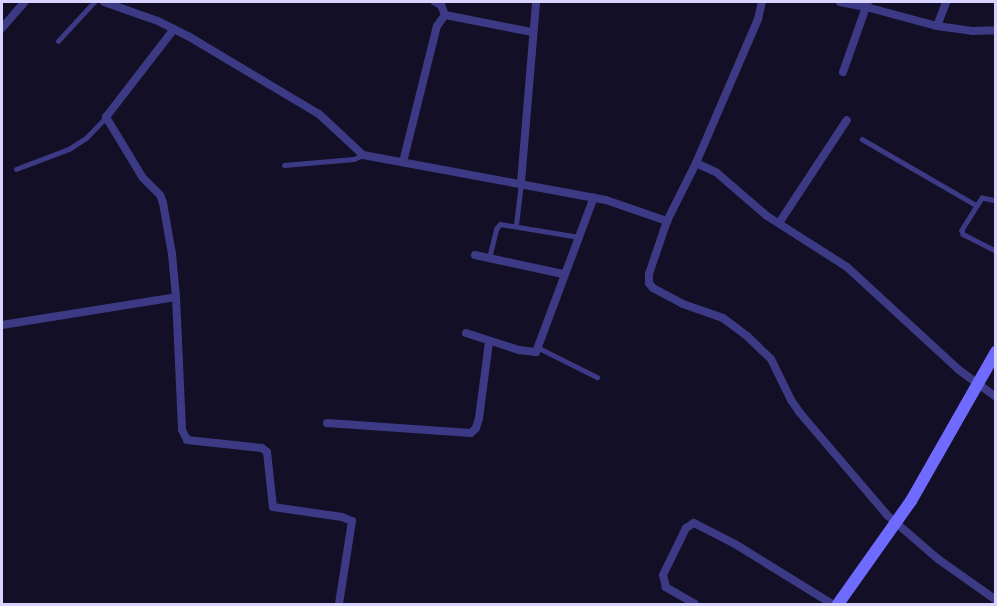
<!DOCTYPE html>
<style>
body{margin:0}
#map{position:relative;width:997px;height:606px;overflow:hidden;background:#130f26;font-family:"Sofia Sans Condensed",sans-serif}
div>[style]{position:absolute}
.lane>*{height:4.5px;margin:-2.25px;padding:0 2.25px;transform-origin:2.25px;border-radius:2.25px;background:#3d3a85}
.street>*{height:8px;margin:-4px;padding:0 4px;transform-origin:4px;border-radius:4px;background:#3d3a85}
.secondary>*{height:12px;margin:-6px;padding:0 6px;transform-origin:6px;border-radius:6px;background:#6f6bff}
span{translate:-50% -50%;white-space:nowrap;text-align:center;line-height:1.15;-webkit-text-stroke:4.5px #130f26;paint-order:stroke}
.frame{position:absolute;inset:0;border:3px solid #d9d4ff;pointer-events:none}
</style>
<div id="map">
<div class="lane">
<i style="left:58px;top:41px;width:53px;rotate:-47.3deg"></i>
<i style="left:862px;top:139px;width:132px;rotate:30.1deg"></i>
<i style="left:284px;top:165px;width:70px;rotate:-4.9deg"></i>
<i style="left:354px;top:159px;width:10px;rotate:-24deg"></i>
<i style="left:16px;top:169px;width:57px;rotate:-20.7deg"></i>
<i style="left:69px;top:149px;width:20px;rotate:-33deg"></i>
<i style="left:86px;top:138px;width:29px;rotate:-46deg"></i>
<i style="left:996px;top:201px;width:14px;rotate:-168deg"></i>
<i style="left:982px;top:198px;width:38px;rotate:122deg"></i>
<i style="left:962px;top:230px;width:4px;rotate:76deg"></i>
<i style="left:963px;top:234px;width:37px;rotate:27deg"></i>
<i style="left:516px;top:225px;width:42px;rotate:-83.2deg"></i>
<i style="left:489px;top:258px;width:30px;rotate:-76deg"></i>
<i style="left:496px;top:229px;width:6px;rotate:-51deg"></i>
<i style="left:500px;top:224px;width:80px;rotate:9.3deg"></i>
<i style="left:539px;top:348px;width:65px;rotate:26.6deg"></i>
</div>
<div class="street">
<i style="left:104px;top:2px;width:57px;rotate:19.4deg"></i>
<i style="left:158px;top:21px;width:34px;rotate:27deg"></i>
<i style="left:188px;top:36px;width:152px;rotate:30.8deg"></i>
<i style="left:319px;top:114px;width:60px;rotate:43deg"></i>
<i style="left:363px;top:155px;width:247px;rotate:10.5deg"></i>
<i style="left:606px;top:200px;width:65px;rotate:19deg"></i>
<i style="left:667px;top:221px;width:65px;rotate:-63.4deg"></i>
<i style="left:696px;top:163px;width:157px;rotate:-66.7deg"></i>
<i style="left:758px;top:19px;width:17px;rotate:-77deg"></i>
<i style="left:435px;top:2px;width:7px;rotate:27deg"></i>
<i style="left:441px;top:5px;width:11px;rotate:68deg"></i>
<i style="left:840px;top:2px;width:26px;rotate:11deg"></i>
<i style="left:866px;top:7px;width:69px;rotate:109.5deg"></i>
<i style="left:868px;top:2px;width:5px;rotate:112deg"></i>
<i style="left:866px;top:7px;width:73px;rotate:15deg"></i>
<i style="left:937px;top:26px;width:35px;rotate:8deg"></i>
<i style="left:972px;top:31px;width:24px;rotate:-2deg"></i>
<i style="left:937px;top:26px;width:26px;rotate:-69deg"></i>
<i style="left:2px;top:28px;width:35px;rotate:-49deg"></i>
<i style="left:174px;top:29px;width:111px;rotate:127.7deg"></i>
<i style="left:106px;top:117px;width:71px;rotate:58.8deg"></i>
<i style="left:143px;top:178px;width:24px;rotate:45deg"></i>
<i style="left:160px;top:195px;width:9px;rotate:69deg"></i>
<i style="left:163px;top:203px;width:52px;rotate:80deg"></i>
<i style="left:172px;top:254px;width:43px;rotate:84.7deg"></i>
<i style="left:176px;top:297px;width:133px;rotate:87.4deg"></i>
<i style="left:182px;top:430px;width:11px;rotate:63deg"></i>
<i style="left:187px;top:440px;width:75px;rotate:6.1deg"></i>
<i style="left:262px;top:448px;width:6px;rotate:39deg"></i>
<i style="left:267px;top:452px;width:55px;rotate:83.8deg"></i>
<i style="left:273px;top:507px;width:70px;rotate:8.2deg"></i>
<i style="left:342px;top:517px;width:11px;rotate:22deg"></i>
<i style="left:352px;top:521px;width:84px;rotate:98.9deg"></i>
<i style="left:403px;top:162px;width:140px;rotate:-76deg"></i>
<i style="left:437px;top:26px;width:14px;rotate:-54deg"></i>
<i style="left:445px;top:15px;width:89px;rotate:11.1deg"></i>
<i style="left:696px;top:163px;width:23px;rotate:25deg"></i>
<i style="left:717px;top:173px;width:66px;rotate:40.7deg"></i>
<i style="left:767px;top:216px;width:95px;rotate:32.5deg"></i>
<i style="left:847px;top:267px;width:152px;rotate:42.6deg"></i>
<i style="left:959px;top:370px;width:46px;rotate:36.1deg"></i>
<i style="left:521px;top:182px;width:181px;rotate:-85.2deg"></i>
<i style="left:667px;top:221px;width:56px;rotate:108.8deg"></i>
<i style="left:649px;top:274px;width:9px;rotate:90deg"></i>
<i style="left:649px;top:283px;width:6px;rotate:51deg"></i>
<i style="left:653px;top:288px;width:34px;rotate:28deg"></i>
<i style="left:683px;top:304px;width:42px;rotate:19.3deg"></i>
<i style="left:723px;top:318px;width:30px;rotate:37deg"></i>
<i style="left:747px;top:336px;width:33px;rotate:44deg"></i>
<i style="left:771px;top:359px;width:46px;rotate:64deg"></i>
<i style="left:791px;top:400px;width:16px;rotate:55deg"></i>
<i style="left:800px;top:413px;width:134px;rotate:49.5deg"></i>
<i style="left:887px;top:515px;width:67px;rotate:40.8deg"></i>
<i style="left:938px;top:559px;width:71px;rotate:35.3deg"></i>
<i style="left:779px;top:223px;width:123px;rotate:-56.6deg"></i>
<i style="left:475px;top:255px;width:90px;rotate:12.2deg"></i>
<i style="left:2px;top:325px;width:176px;rotate:-9.1deg"></i>
<i style="left:466px;top:333px;width:56px;rotate:17.8deg"></i>
<i style="left:519px;top:350px;width:17px;rotate:7deg"></i>
<i style="left:536px;top:352px;width:165px;rotate:-69.5deg"></i>
<i style="left:327px;top:423px;width:144px;rotate:4deg"></i>
<i style="left:471px;top:433px;width:7px;rotate:-45deg"></i>
<i style="left:476px;top:428px;width:10px;rotate:-73deg"></i>
<i style="left:479px;top:418px;width:77px;rotate:-82.5deg"></i>
<i style="left:695px;top:604px;width:34px;rotate:-150deg"></i>
<i style="left:666px;top:587px;width:12px;rotate:-104deg"></i>
<i style="left:663px;top:575px;width:52px;rotate:-63.9deg"></i>
<i style="left:686px;top:528px;width:9px;rotate:-32deg"></i>
<i style="left:694px;top:523px;width:46px;rotate:27.1deg"></i>
<i style="left:735px;top:544px;width:114px;rotate:31.7deg"></i>
</div>
<div class="secondary">
<i style="left:838px;top:604px;width:126px;rotate:-54.7deg"></i>
<i style="left:911px;top:501px;width:172px;rotate:-60.3deg"></i>
</div>
<div class="frame"></div>
</div>
